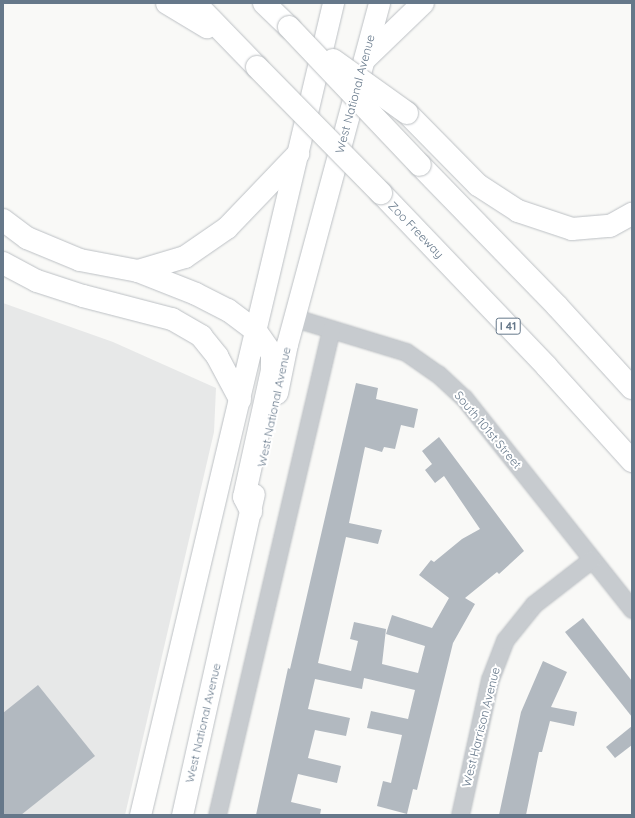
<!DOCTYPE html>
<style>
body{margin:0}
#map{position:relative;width:635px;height:818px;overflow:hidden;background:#f9f9f7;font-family:Quicksand,sans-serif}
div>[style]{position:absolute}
.built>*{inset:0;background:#e7e8e8}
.building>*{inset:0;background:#b2b9c0}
.roads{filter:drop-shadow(0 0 1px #bcc0c4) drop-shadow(0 0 1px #bcc0c4)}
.minor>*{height:17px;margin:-8.5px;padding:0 8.5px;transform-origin:8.5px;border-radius:8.5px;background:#c7cbcf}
.major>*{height:21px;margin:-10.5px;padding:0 10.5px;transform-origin:10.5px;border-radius:10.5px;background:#fff}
.highway>*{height:22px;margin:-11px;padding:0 11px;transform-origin:11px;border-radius:11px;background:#fff}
.bridges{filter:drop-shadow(0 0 1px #bbbfc2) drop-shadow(0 0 1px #bbbfc2)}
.highway-bridge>*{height:22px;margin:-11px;padding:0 11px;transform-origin:11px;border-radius:11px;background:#fff}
span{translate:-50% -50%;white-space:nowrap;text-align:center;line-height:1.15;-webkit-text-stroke:4px #fff;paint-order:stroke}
.shield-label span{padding:1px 3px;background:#fff;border:1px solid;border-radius:3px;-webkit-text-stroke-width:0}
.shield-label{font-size:11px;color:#66788a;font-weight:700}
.street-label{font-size:12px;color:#66788a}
.frame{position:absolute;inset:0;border:4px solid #66788a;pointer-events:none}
</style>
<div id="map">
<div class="built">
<i style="clip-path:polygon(3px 303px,113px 342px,216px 388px,214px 432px,125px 815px,3px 815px)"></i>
</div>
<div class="building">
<i style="clip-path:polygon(356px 383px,378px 388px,376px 399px,418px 409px,414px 428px,401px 425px,395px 449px,384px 447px,382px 452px,365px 447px,349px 523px,382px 530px,378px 544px,346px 537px,318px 663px,351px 671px,358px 641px,350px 639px,354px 622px,386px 629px,382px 664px,418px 673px,425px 646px,386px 634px,392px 615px,432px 628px,449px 598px,419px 575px,431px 560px,434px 562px,462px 539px,480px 529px,444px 476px,435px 483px,425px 470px,432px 464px,422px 451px,439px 437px,524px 551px,499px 574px,497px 572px,465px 598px,475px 604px,453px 643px,417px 790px,413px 789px,407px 814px,377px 806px,383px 781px,391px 783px,402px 735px,367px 728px,371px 711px,408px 719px,415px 690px,364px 678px,362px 689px,315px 679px,308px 709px,350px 718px,346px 736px,315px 730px,308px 758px,341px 766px,337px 783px,298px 774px,291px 802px,321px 809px,320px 815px,256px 815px,288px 668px,290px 669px)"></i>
<i style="clip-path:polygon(583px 618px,632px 681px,632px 717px,565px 632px)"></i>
<i style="clip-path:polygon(543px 661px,567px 672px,551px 707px,577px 712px,574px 726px,550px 721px,542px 752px,539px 752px,526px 815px,499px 815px,521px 712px)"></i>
<i style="clip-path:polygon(38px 685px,95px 756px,21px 815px,3px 815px,3px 713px)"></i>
<i style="clip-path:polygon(632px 726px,632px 745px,615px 758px,606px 747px)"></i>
</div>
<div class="roads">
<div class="minor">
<i style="left:295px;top:318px;width:116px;rotate:17deg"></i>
<i style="left:406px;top:352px;width:39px;rotate:35deg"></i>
<i style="left:438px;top:374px;width:35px;rotate:43deg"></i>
<i style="left:464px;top:398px;width:270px;rotate:51.5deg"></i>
<i style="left:217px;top:815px;width:499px;rotate:-76.8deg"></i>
<i style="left:460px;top:815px;width:139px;rotate:-77.6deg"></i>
<i style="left:490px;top:679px;width:42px;rotate:-69deg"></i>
<i style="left:505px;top:640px;width:46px;rotate:-51.1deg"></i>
<i style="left:534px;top:604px;width:73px;rotate:-37.8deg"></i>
</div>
<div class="major">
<i style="left:277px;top:393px;width:50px;rotate:-78.5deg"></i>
<i style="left:287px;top:344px;width:353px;rotate:-74.9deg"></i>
<i style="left:140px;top:815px;width:835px;rotate:-76.63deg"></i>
<i style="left:182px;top:815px;width:329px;rotate:-77.4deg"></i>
</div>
<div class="highway">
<i style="left:167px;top:3px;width:47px;rotate:31deg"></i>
<i style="left:195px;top:3px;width:89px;rotate:45.9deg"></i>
<i style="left:264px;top:3px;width:35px;rotate:44deg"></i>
<i style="left:366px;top:58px;width:79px;rotate:-44deg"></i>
<i style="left:407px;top:113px;width:101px;rotate:45.4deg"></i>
<i style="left:478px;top:185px;width:48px;rotate:33deg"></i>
<i style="left:518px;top:211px;width:57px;rotate:18.4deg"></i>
<i style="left:572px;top:229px;width:38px;rotate:-5deg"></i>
<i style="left:610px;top:226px;width:25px;rotate:-29deg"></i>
<i style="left:420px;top:165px;width:197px;rotate:45.8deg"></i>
<i style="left:557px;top:306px;width:111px;rotate:47.6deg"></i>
<i style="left:381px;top:193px;width:240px;rotate:46.3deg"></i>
<i style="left:547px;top:367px;width:127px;rotate:47.9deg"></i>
<i style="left:3px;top:220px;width:30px;rotate:37deg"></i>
<i style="left:27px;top:238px;width:57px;rotate:22.5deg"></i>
<i style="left:80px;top:260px;width:59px;rotate:10.7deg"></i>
<i style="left:138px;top:271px;width:49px;rotate:-16.6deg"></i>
<i style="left:185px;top:257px;width:51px;rotate:-34.6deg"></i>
<i style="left:227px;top:228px;width:103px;rotate:-46.2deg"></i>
<i style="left:3px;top:263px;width:38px;rotate:28deg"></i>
<i style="left:37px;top:281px;width:48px;rotate:18.1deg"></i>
<i style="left:83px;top:296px;width:92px;rotate:14.5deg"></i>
<i style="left:172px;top:319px;width:34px;rotate:30deg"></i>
<i style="left:201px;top:336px;width:26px;rotate:51deg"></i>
<i style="left:217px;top:356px;width:49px;rotate:61.9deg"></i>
<i style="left:138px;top:271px;width:62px;rotate:21.6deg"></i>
<i style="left:196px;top:294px;width:36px;rotate:27deg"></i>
<i style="left:228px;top:310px;width:35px;rotate:37deg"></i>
<i style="left:256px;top:331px;width:28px;rotate:55deg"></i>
<i style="left:272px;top:354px;width:16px;rotate:90deg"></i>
<i style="left:272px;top:370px;width:130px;rotate:102.4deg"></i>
<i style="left:244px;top:497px;width:16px;rotate:63deg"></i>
</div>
</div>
<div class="bridges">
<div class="highway-bridge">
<i style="left:289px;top:27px;width:190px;rotate:46.5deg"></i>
<i style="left:333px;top:60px;width:91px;rotate:35.6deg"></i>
<i style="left:257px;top:67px;width:177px;rotate:45.5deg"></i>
</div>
</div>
<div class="shield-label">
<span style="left:508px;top:326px">I 41</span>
</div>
<div class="street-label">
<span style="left:355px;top:94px;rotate:-75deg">West National Avenue</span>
<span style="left:416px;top:230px;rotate:46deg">Zoo Freeway</span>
<span style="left:274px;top:407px;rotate:-78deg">West National Avenue</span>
<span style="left:488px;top:430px;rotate:50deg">South 101st Street</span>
<span style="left:203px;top:723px;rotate:-77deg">West National Avenue</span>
<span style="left:481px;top:727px;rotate:-76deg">West Harrison Avenue</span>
</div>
<div class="frame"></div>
</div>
